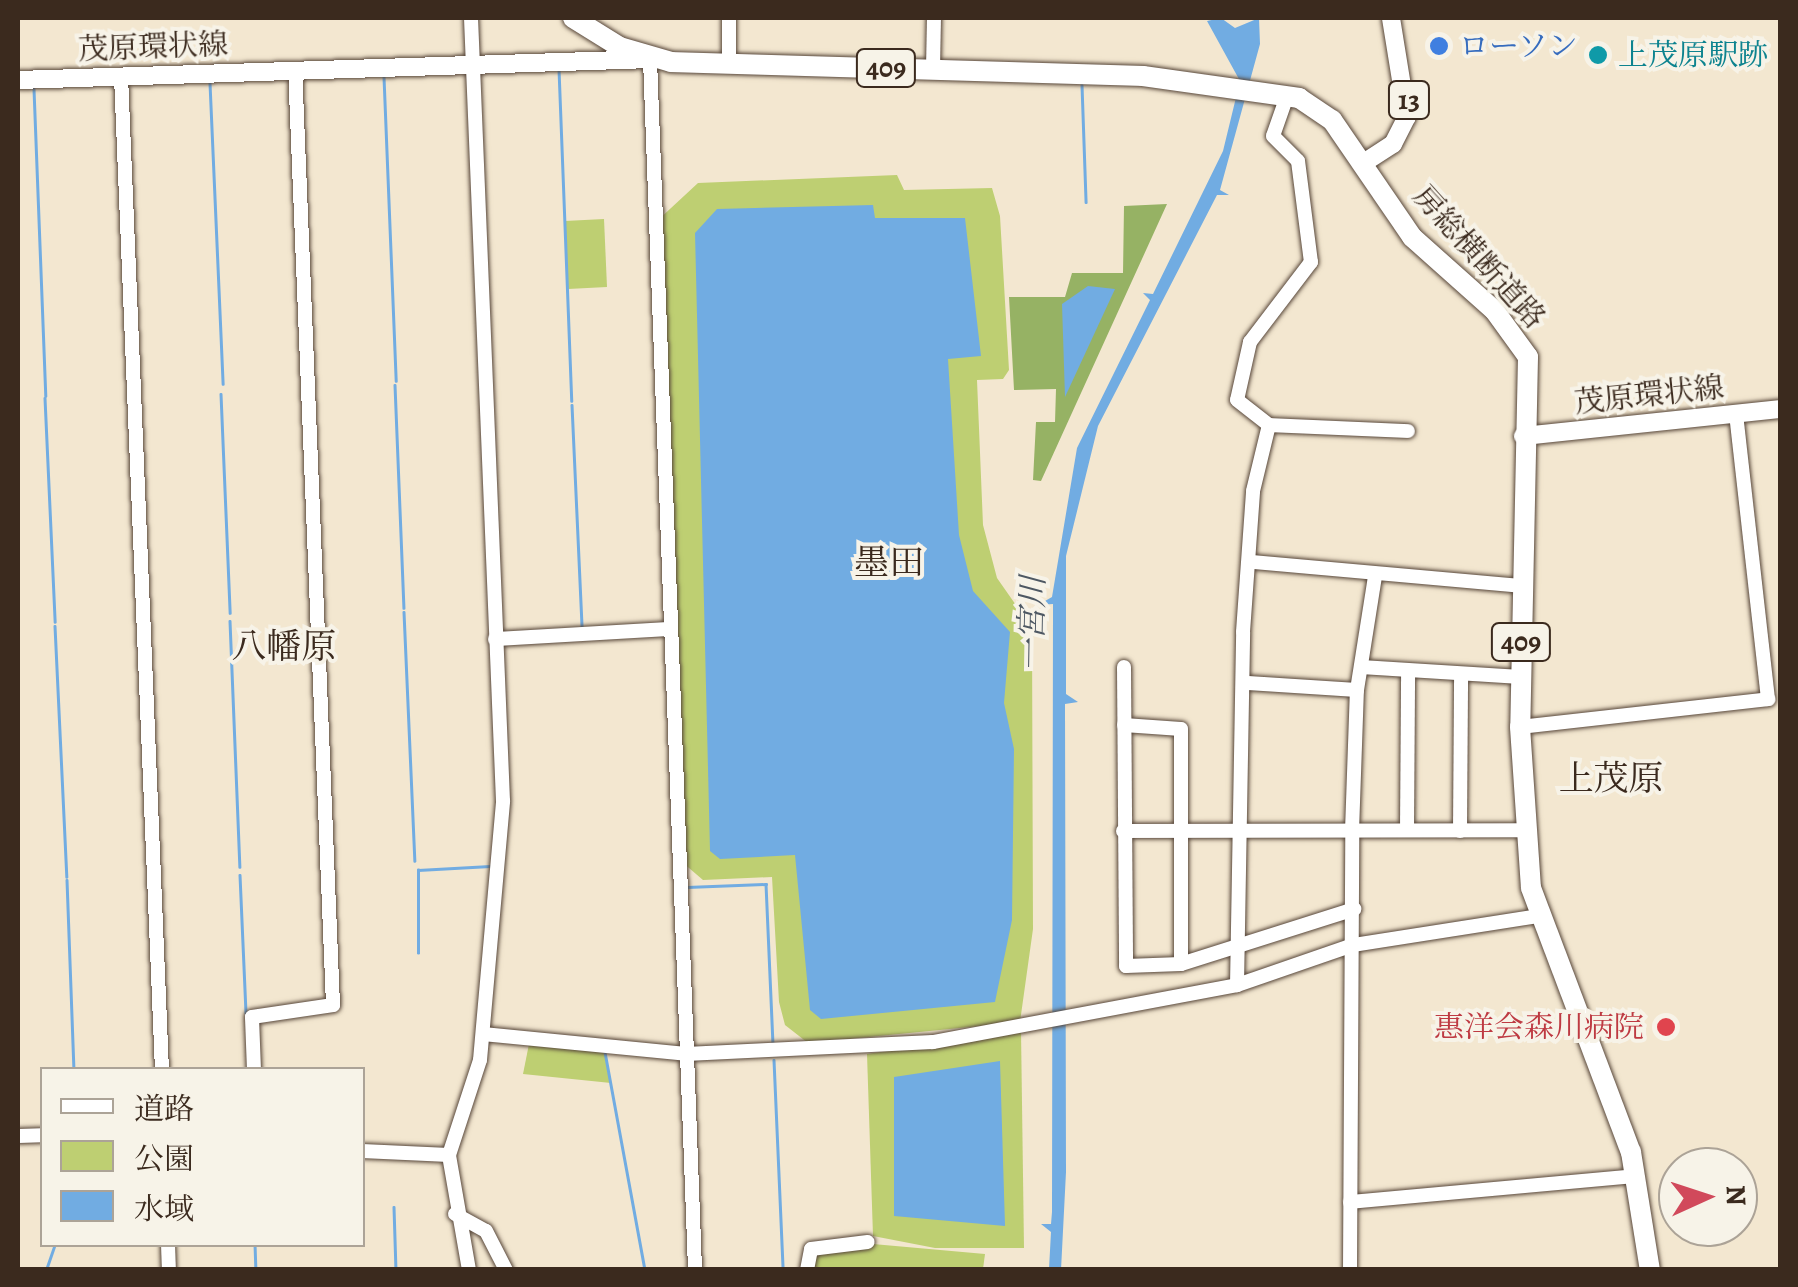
<!DOCTYPE html>
<meta charset="utf-8">
<style>
body{margin:0}
#map{position:relative;width:1798px;height:1287px;overflow:hidden;background:#f3e7d0;font-family:Alegreya,"Noto Serif JP",serif}
div>[style]{position:absolute}
.green>*{inset:0;background:#becf72}
.forest>*{inset:0;background:#96b264}
.water>*{inset:0;background:#71ace2}
.stream>*{height:2.5px;margin:-1.25px;padding:0 1.25px;transform-origin:1.25px;border-radius:1.25px;background:#71ace2}
.roads{filter:drop-shadow(0 0 2px #574639) drop-shadow(0 0 2px #574639)}
.minor>*{height:14px;margin:-7px;padding:0 7px;transform-origin:7px;border-radius:7px;background:#fff}
.major>*{height:18px;margin:-9px;padding:0 9px;transform-origin:9px;border-radius:9px;background:#fff}
.highway>*{height:20px;margin:-10px;padding:0 10px;transform-origin:10px;border-radius:10px;background:#fff}
.dots>*{width:28px;height:28px;translate:-50% -50%;box-sizing:border-box;border:5px solid #f7f3e8;border-radius:50%}
span{translate:-50% -50%;white-space:nowrap;text-align:center;line-height:1.15;-webkit-text-stroke:8px #f7f3e8;paint-order:stroke}
.shield-label span{padding:2px 8px;background:#f7f3e8;border:2px solid;border-radius:8px;-webkit-text-stroke-width:0}
.shield-label{font-size:28px;color:#3b2a1e;font-weight:700}
.shop-label{font-size:30px;color:#366cbe}
.left{translate:0 -50%;text-align:left}
.street-label{font-size:30px;color:#3b2a1e}
.culture-label{font-size:30px;color:#0d838f}
.health-label{font-size:30px;color:#be3a42}
.right{translate:-100% -50%;text-align:right}
.water-label{font-size:32px;color:#4e5863;font-style:italic}
.quarter-label{font-size:35px;color:#3b2a1e}
.frame{position:absolute;inset:0;border:20px solid #3b2a1e;pointer-events:none}
.legend{position:absolute;left:40px;top:1067px;width:325px;height:180px;box-sizing:border-box;background:#f7f3e8;border:2px solid #aca397;margin:0;padding:12px 18px;list-style:none;font-size:30px;color:#3b2a1e}
.legend li{display:flex;align-items:center;gap:20px;height:50px}
.legend b{width:50px;border:2px solid #aca397}
.north{position:absolute;left:1658px;top:1147px;width:100px;height:100px;box-sizing:border-box;background:#f7f3e8;border:2px solid #aca397;border-radius:50%;rotate:87deg;font-size:28px;font-weight:700;line-height:40px;text-align:center;color:#3b2a1e}
.north::after{content:'';display:block;margin:auto;width:35px;height:45px;background:#d1495b;clip-path:polygon(50% 0,100% 100%,50% 72%,0 100%)}
</style>
<div id="map">
<div class="green">
<i style="clip-path:polygon(897px 175px,904px 190px,992px 188px,1000px 216px,1009px 370px,1003px 379px,977px 380px,983px 525px,997px 578px,1032px 628px,1033px 929px,1020px 1022px,808px 1043px,785px 1025px,779px 1002px,772px 877px,703px 880px,682px 862px,657px 221px,698px 183px)"></i>
<i style="clip-path:polygon(604px 219px,607px 287px,568px 289px,565px 221px)"></i>
<i style="clip-path:polygon(1021px 1031px,1024px 1248px,935px 1248px,873px 1236px,867px 1054px)"></i>
<i style="clip-path:polygon(529px 1044px,605px 1051px,611px 1083px,523px 1074px)"></i>
<i style="clip-path:polygon(873px 1244px,985px 1254px,983px 1269px,810px 1270px,812px 1251px)"></i>
</div>
<div class="forest">
<i style="clip-path:polygon(1167px 204px,1041px 481px,1033px 480px,1036px 422px,1055px 422px,1056px 389px,1014px 390px,1009px 297px,1065px 297px,1072px 273px,1123px 273px,1124px 206px)"></i>
</div>
<div class="water">
<i style="clip-path:polygon(1221px 18px,1235px 28px,1259px 18px,1260px 44px,1220px 190px,1229px 195px,1217px 195px,1098px 426px,1066px 556px,1066px 694px,1078px 702px,1065px 704px,1066px 1172px,1061px 1270px,1049px 1269px,1051px 1232px,1041px 1224px,1051px 1224px,1052px 1212px,1053px 604px,1038px 605px,1052px 597px,1077px 448px,1150px 300px,1143px 293px,1153px 294px,1223px 151px,1240px 81px,1207px 21px)"></i>
<i style="clip-path:polygon(873px 205px,875px 218px,965px 218px,981px 356px,948px 359px,959px 535px,973px 591px,1010px 632px,1004px 703px,1014px 749px,1012px 920px,995px 1002px,821px 1019px,810px 1010px,795px 855px,720px 859px,710px 851px,695px 233px,717px 209px)"></i>
<i style="clip-path:polygon(1088px 286px,1115px 289px,1065px 397px,1062px 304px)"></i>
<i style="clip-path:polygon(1000px 1061px,1005px 1226px,894px 1216px,894px 1077px)"></i>
</div>
<div class="stream">
<i style="left:559px;top:69px;width:332px;rotate:87.8deg"></i>
<i style="left:384px;top:77px;width:304px;rotate:87.7deg"></i>
<i style="left:210px;top:83px;width:301px;rotate:87.5deg"></i>
<i style="left:1082px;top:85px;width:117px;rotate:88deg"></i>
<i style="left:34px;top:89px;width:307px;rotate:87.8deg"></i>
<i style="left:395px;top:385px;width:223px;rotate:87.7deg"></i>
<i style="left:221px;top:394px;width:219px;rotate:87.6deg"></i>
<i style="left:45px;top:398px;width:224px;rotate:87.4deg"></i>
<i style="left:572px;top:405px;width:223px;rotate:87.4deg"></i>
<i style="left:404px;top:612px;width:249px;rotate:87.5deg"></i>
<i style="left:230px;top:621px;width:246px;rotate:87.7deg"></i>
<i style="left:55px;top:626px;width:251px;rotate:87.3deg"></i>
<i style="left:240px;top:875px;width:138px;rotate:87.5deg"></i>
<i style="left:67px;top:880px;width:190px;rotate:87.9deg"></i>
<i style="left:687px;top:887px;width:79px;rotate:-2.2deg"></i>
<i style="left:766px;top:884px;width:158px;rotate:87.5deg"></i>
<i style="left:418px;top:953px;width:83px;rotate:-90deg"></i>
<i style="left:418px;top:870px;width:72px;rotate:-3.2deg"></i>
<i style="left:605px;top:1052px;width:222px;rotate:79.6deg"></i>
<i style="left:774px;top:1060px;width:210px;rotate:87.5deg"></i>
<i style="left:394px;top:1207px;width:63px;rotate:88.2deg"></i>
<i style="left:255px;top:1244px;width:26px;rotate:88deg"></i>
<i style="left:46px;top:1270px;width:28px;rotate:-71deg"></i>
</div>
<div class="roads">
<div class="minor">
<i style="left:729px;top:18px;width:47px;rotate:90deg"></i>
<i style="left:650px;top:59px;width:1212px;rotate:87.87deg"></i>
<i style="left:933px;top:69px;width:51px;rotate:-88.9deg"></i>
<i style="left:121px;top:76px;width:995px;rotate:87.64deg"></i>
<i style="left:1287px;top:96px;width:42px;rotate:109.3deg"></i>
<i style="left:1273px;top:136px;width:35px;rotate:45deg"></i>
<i style="left:1298px;top:161px;width:102px;rotate:82.7deg"></i>
<i style="left:1311px;top:262px;width:101px;rotate:127.3deg"></i>
<i style="left:1250px;top:342px;width:59px;rotate:102.6deg"></i>
<i style="left:1237px;top:400px;width:41px;rotate:38deg"></i>
<i style="left:1269px;top:425px;width:139px;rotate:2.5deg"></i>
<i style="left:1253px;top:562px;width:270px;rotate:5.1deg"></i>
<i style="left:495px;top:639px;width:175px;rotate:-3.3deg"></i>
<i style="left:1124px;top:667px;width:299px;rotate:89.6deg"></i>
<i style="left:1126px;top:966px;width:55px;rotate:-2.1deg"></i>
<i style="left:1181px;top:964px;width:182px;rotate:-17.6deg"></i>
<i style="left:1361px;top:667px;width:160px;rotate:3.6deg"></i>
<i style="left:1248px;top:683px;width:109px;rotate:3.7deg"></i>
<i style="left:1124px;top:725px;width:57px;rotate:4deg"></i>
<i style="left:1181px;top:729px;width:235px;rotate:90deg"></i>
<i style="left:1520px;top:727px;width:250px;rotate:-6.4deg"></i>
<i style="left:1768px;top:699px;width:288px;rotate:-96.4deg"></i>
<i style="left:1407px;top:830px;width:158px;rotate:-89.6deg"></i>
<i style="left:1123px;top:831px;width:402px;rotate:-0.1deg"></i>
<i style="left:1460px;top:831px;width:155px;rotate:-89.6deg"></i>
<i style="left:1237px;top:985px;width:353px;rotate:-89deg"></i>
<i style="left:1243px;top:632px;width:141px;rotate:-85.9deg"></i>
<i style="left:1253px;top:491px;width:68px;rotate:-76.4deg"></i>
<i style="left:483px;top:1034px;width:204px;rotate:5.6deg"></i>
<i style="left:686px;top:1054px;width:247px;rotate:-2.8deg"></i>
<i style="left:933px;top:1042px;width:309px;rotate:-10.6deg"></i>
<i style="left:1237px;top:985px;width:123px;rotate:-19deg"></i>
<i style="left:1353px;top:945px;width:188px;rotate:-8.9deg"></i>
<i style="left:254px;top:1070px;width:53px;rotate:-92.2deg"></i>
<i style="left:252px;top:1017px;width:82px;rotate:-8.4deg"></i>
<i style="left:333px;top:1005px;width:937px;rotate:-92.32deg"></i>
<i style="left:18px;top:1136px;width:24px;rotate:-2deg"></i>
<i style="left:362px;top:1151px;width:87px;rotate:2.6deg"></i>
<i style="left:1350px;top:1202px;width:287px;rotate:-5.2deg"></i>
<i style="left:455px;top:1214px;width:35px;rotate:29deg"></i>
<i style="left:486px;top:1231px;width:44px;rotate:62.9deg"></i>
<i style="left:168px;top:1244px;width:26px;rotate:88deg"></i>
<i style="left:469px;top:1270px;width:117px;rotate:-99.9deg"></i>
<i style="left:449px;top:1155px;width:100px;rotate:-71.9deg"></i>
<i style="left:480px;top:1060px;width:260px;rotate:-84.9deg"></i>
<i style="left:503px;top:801px;width:784px;rotate:-92.34deg"></i>
<i style="left:807px;top:1270px;width:21px;rotate:-79deg"></i>
<i style="left:811px;top:1249px;width:57px;rotate:-7deg"></i>
<i style="left:1350px;top:1270px;width:439px;rotate:-89.7deg"></i>
<i style="left:1352px;top:831px;width:141px;rotate:-88deg"></i>
<i style="left:1357px;top:690px;width:115px;rotate:-81deg"></i>
</div>
<div class="major">
<i style="left:18px;top:80px;width:632px;rotate:-1.9deg"></i>
<i style="left:1362px;top:164px;width:37px;rotate:-33deg"></i>
<i style="left:1393px;top:144px;width:30px;rotate:-63deg"></i>
<i style="left:1407px;top:117px;width:100px;rotate:-99.2deg"></i>
<i style="left:1523px;top:436px;width:258px;rotate:-6deg"></i>
</div>
<div class="highway">
<i style="left:573px;top:18px;width:55px;rotate:31.7deg"></i>
<i style="left:620px;top:47px;width:53px;rotate:16.4deg"></i>
<i style="left:671px;top:62px;width:472px;rotate:1.7deg"></i>
<i style="left:1143px;top:76px;width:158px;rotate:8deg"></i>
<i style="left:1299px;top:98px;width:40px;rotate:34deg"></i>
<i style="left:1332px;top:120px;width:142px;rotate:55.6deg"></i>
<i style="left:1412px;top:237px;width:110px;rotate:41.7deg"></i>
<i style="left:1494px;top:310px;width:58px;rotate:54.1deg"></i>
<i style="left:1528px;top:357px;width:370px;rotate:91.2deg"></i>
<i style="left:1520px;top:727px;width:161px;rotate:86.1deg"></i>
<i style="left:1531px;top:888px;width:282px;rotate:69.3deg"></i>
<i style="left:1631px;top:1152px;width:120px;rotate:80.9deg"></i>
</div>
</div>
<div class="dots">
<i style="left:1439px;top:46px;background:#3f7fe0"></i>
<i style="left:1598px;top:55px;background:#0f9aa8"></i>
<i style="left:1666px;top:1027px;background:#e0444e"></i>
</div>
<div class="shield-label">
<span style="left:886px;top:68px">409</span>
<span style="left:1409px;top:100px">13</span>
<span style="left:1521px;top:642px">409</span>
</div>
<div class="shop-label">
<span class="left" style="left:1459px;top:46px">ローソン</span>
</div>
<div class="street-label">
<span style="left:153px;top:47px;rotate:-2deg">茂原環状線</span>
<span style="left:1479px;top:257px;rotate:48deg">房総横断道路</span>
<span style="left:1649px;top:395px;rotate:-6deg">茂原環状線</span>
</div>
<div class="culture-label">
<span class="left" style="left:1618px;top:55px">上茂原駅跡</span>
</div>
<div class="health-label">
<span class="right" style="left:1644px;top:1027px">惠洋会森川病院</span>
</div>
<div class="water-label">
<span style="left:1032px;top:624px;rotate:-89deg">一宮川</span>
</div>
<div class="quarter-label">
<span style="left:889px;top:562px">墨田</span>
<span style="left:284px;top:646px">八幡原</span>
<span style="left:1611px;top:778px">上茂原</span>
</div>
<div class="frame"></div>
<ul class="legend">
<li><b style="height:12px;background:#fff"></b>道路</li>
<li><b style="height:28px;background:#becf72"></b>公園</li>
<li><b style="height:28px;background:#71ace2"></b>水域</li>
</ul>
<div class="north">N</div>
</div>
